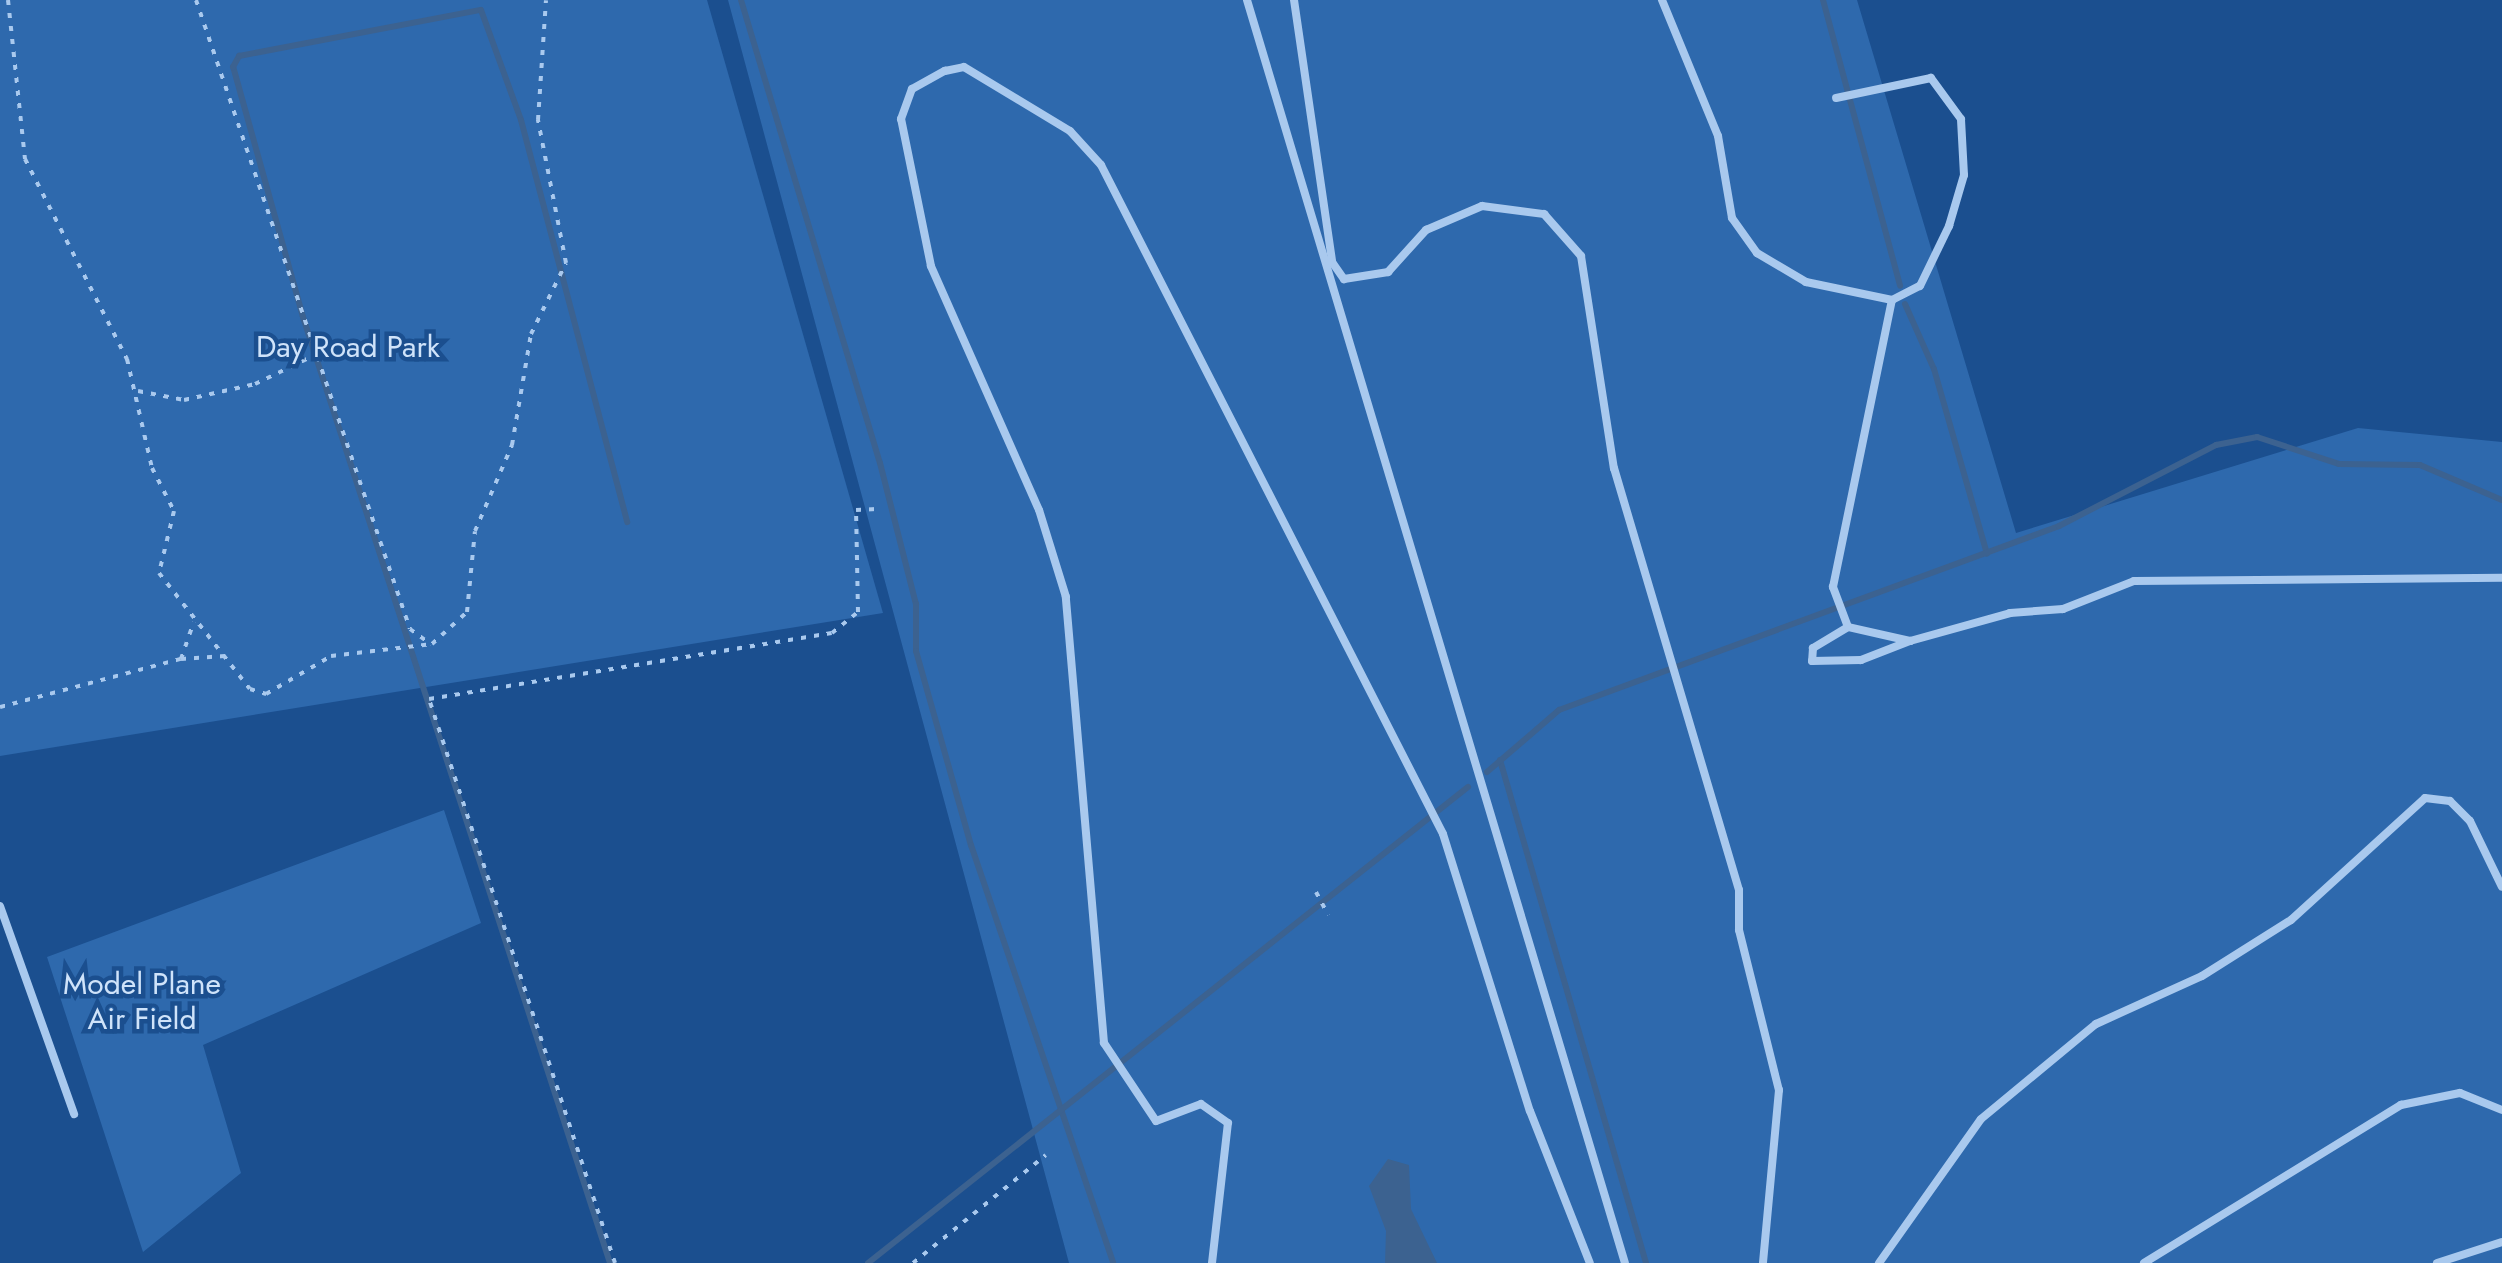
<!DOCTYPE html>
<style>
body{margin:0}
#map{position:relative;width:2502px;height:1263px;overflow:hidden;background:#1b4f8f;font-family:Jost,sans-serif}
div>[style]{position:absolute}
.green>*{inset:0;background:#2e69ad}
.water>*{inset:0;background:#3c6290}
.stream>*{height:6px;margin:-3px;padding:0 3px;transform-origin:3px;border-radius:3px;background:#3c6290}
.path>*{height:4px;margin-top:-2px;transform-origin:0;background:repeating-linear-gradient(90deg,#a9c9ee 0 5px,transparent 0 13px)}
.service>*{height:8px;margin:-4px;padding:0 4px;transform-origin:4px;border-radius:4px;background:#a9c9ee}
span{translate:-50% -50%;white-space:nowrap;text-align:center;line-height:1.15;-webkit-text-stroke:9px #1b4f8f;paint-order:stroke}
.park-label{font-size:30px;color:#cfe3fa}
</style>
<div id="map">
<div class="green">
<i style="clip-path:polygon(0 0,707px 0,883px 613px,0 756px)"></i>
<i style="clip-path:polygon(728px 0,1857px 0,2016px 533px,2358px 428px,2502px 442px,2502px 1263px,1069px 1263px)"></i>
<i style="clip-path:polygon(444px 810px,481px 923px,203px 1045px,241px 1173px,143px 1252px,47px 957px)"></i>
</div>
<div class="water">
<i style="clip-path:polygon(1388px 1159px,1409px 1165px,1411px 1209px,1437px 1263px,1385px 1263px,1386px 1231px,1369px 1186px)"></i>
</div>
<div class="stream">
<i style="left:741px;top:0;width:483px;rotate:73.3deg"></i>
<i style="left:880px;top:463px;width:146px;rotate:75.7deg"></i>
<i style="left:916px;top:604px;width:47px;rotate:90deg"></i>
<i style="left:916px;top:651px;width:202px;rotate:74.2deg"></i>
<i style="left:971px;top:845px;width:441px;rotate:71.2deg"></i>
<i style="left:1823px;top:0;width:296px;rotate:74.9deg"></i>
<i style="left:1905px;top:304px;width:71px;rotate:66deg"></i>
<i style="left:1934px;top:369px;width:192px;rotate:74deg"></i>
<i style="left:1500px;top:760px;width:524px;rotate:73.81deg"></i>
<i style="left:1487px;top:772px;width:95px;rotate:-40.7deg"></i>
<i style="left:1559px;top:710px;width:533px;rotate:-20.2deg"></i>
<i style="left:2059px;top:526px;width:177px;rotate:-27.3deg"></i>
<i style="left:2216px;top:445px;width:42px;rotate:-11deg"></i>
<i style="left:2257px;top:437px;width:86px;rotate:18.2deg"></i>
<i style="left:2339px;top:464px;width:81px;rotate:0.7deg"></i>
<i style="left:2420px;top:465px;width:89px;rotate:23.1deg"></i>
<i style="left:610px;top:1263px;width:995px;rotate:-107.98deg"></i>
<i style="left:303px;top:317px;width:260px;rotate:-105.6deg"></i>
<i style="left:233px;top:67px;width:13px;rotate:-61deg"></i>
<i style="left:239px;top:56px;width:246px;rotate:-10.8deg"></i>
<i style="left:481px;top:10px;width:117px;rotate:70deg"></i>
<i style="left:521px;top:120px;width:416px;rotate:75.2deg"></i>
<i style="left:868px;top:1263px;width:766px;rotate:-38.43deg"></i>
</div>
<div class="path">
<i style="left:8px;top:0;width:160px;rotate:83.9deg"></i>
<i style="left:25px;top:159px;width:225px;rotate:63deg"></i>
<i style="left:127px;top:359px;width:112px;rotate:77.1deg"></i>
<i style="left:152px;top:468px;width:48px;rotate:62.9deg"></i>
<i style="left:174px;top:511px;width:64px;rotate:103.6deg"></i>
<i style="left:159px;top:573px;width:147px;rotate:51.9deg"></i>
<i style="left:250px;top:689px;width:17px;rotate:17deg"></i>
<i style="left:266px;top:694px;width:75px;rotate:-30.3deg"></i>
<i style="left:331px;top:656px;width:102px;rotate:-6.8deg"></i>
<i style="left:432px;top:644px;width:47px;rotate:-42.4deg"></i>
<i style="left:467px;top:612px;width:81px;rotate:-84.4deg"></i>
<i style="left:475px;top:531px;width:94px;rotate:-66.7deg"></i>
<i style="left:512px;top:445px;width:113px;rotate:-80.3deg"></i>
<i style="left:531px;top:334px;width:79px;rotate:-63.8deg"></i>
<i style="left:566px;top:263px;width:146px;rotate:-101.1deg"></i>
<i style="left:538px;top:120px;width:120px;rotate:-86.2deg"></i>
<i style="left:196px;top:0;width:664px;rotate:71.21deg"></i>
<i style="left:410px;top:629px;width:26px;rotate:36deg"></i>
<i style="left:138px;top:391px;width:47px;rotate:11.1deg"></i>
<i style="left:184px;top:400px;width:73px;rotate:-12.7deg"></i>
<i style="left:255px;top:384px;width:69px;rotate:-25.8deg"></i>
<i style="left:181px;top:659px;width:39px;rotate:-71deg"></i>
<i style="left:0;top:707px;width:187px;rotate:-14.9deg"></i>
<i style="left:181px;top:659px;width:44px;rotate:-3.9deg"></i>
<i style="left:1316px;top:892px;width:26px;rotate:62deg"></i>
<i style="left:615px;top:1263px;width:594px;rotate:-108.25deg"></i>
<i style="left:429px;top:699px;width:408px;rotate:-9.3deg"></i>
<i style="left:832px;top:633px;width:33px;rotate:-39deg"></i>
<i style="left:858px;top:612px;width:102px;rotate:-91.1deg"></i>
<i style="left:856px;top:510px;width:21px;rotate:-3deg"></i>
<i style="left:913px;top:1263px;width:171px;rotate:-39.1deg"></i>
</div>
<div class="service">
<i style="left:1247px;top:0;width:1318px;rotate:73.34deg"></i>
<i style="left:1294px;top:0;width:265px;rotate:81.7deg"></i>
<i style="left:1332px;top:262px;width:21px;rotate:55deg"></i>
<i style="left:1344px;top:279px;width:45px;rotate:-9deg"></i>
<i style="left:1388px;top:272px;width:57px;rotate:-47.9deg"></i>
<i style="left:1426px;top:230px;width:61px;rotate:-23.2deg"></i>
<i style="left:1482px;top:206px;width:63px;rotate:7.4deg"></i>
<i style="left:1544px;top:214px;width:56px;rotate:48.6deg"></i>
<i style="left:1581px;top:256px;width:215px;rotate:81.2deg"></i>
<i style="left:1614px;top:468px;width:440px;rotate:73.5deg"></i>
<i style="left:1739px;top:890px;width:40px;rotate:90deg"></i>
<i style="left:1739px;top:930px;width:165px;rotate:76deg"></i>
<i style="left:1779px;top:1090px;width:174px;rotate:95.3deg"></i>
<i style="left:1662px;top:0;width:147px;rotate:67.6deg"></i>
<i style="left:1718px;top:136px;width:83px;rotate:80.3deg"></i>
<i style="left:1732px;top:218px;width:43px;rotate:54.5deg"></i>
<i style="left:1757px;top:253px;width:57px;rotate:30.6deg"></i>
<i style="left:1806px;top:282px;width:88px;rotate:11.8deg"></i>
<i style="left:1892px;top:300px;width:31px;rotate:-27deg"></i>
<i style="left:1920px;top:286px;width:67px;rotate:-64.2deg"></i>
<i style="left:1949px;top:226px;width:53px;rotate:-73.6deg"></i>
<i style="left:1964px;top:175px;width:56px;rotate:-93.1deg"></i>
<i style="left:1961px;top:119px;width:51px;rotate:-126.2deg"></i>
<i style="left:1931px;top:78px;width:97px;rotate:168.1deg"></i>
<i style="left:1848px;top:627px;width:41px;rotate:149deg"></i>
<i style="left:1813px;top:648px;width:13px;rotate:94deg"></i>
<i style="left:1812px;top:661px;width:49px;rotate:-1.2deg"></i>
<i style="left:1861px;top:660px;width:53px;rotate:-21.2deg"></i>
<i style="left:1910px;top:641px;width:64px;rotate:-167.3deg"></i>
<i style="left:1848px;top:627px;width:43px;rotate:-110.6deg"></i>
<i style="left:1833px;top:587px;width:293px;rotate:-78.4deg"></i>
<i style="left:1910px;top:641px;width:104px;rotate:-15.6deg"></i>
<i style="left:2010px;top:613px;width:53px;rotate:-4.3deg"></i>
<i style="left:2063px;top:609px;width:76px;rotate:-21.5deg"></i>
<i style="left:2134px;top:581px;width:368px;rotate:-0.5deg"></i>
<i style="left:0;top:906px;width:221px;rotate:70.4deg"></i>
<i style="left:1212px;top:1263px;width:141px;rotate:-83.5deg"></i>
<i style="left:1228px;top:1123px;width:33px;rotate:-145deg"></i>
<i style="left:1201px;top:1104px;width:48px;rotate:159.3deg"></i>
<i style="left:1156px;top:1121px;width:94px;rotate:-123.7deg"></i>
<i style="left:1104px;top:1043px;width:448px;rotate:-94.9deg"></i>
<i style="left:1066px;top:597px;width:91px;rotate:-107.2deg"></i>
<i style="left:1039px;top:510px;width:267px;rotate:-113.9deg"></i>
<i style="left:931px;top:266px;width:150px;rotate:-101.5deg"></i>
<i style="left:901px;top:119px;width:32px;rotate:-70deg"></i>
<i style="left:912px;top:89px;width:38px;rotate:-29deg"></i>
<i style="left:945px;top:71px;width:19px;rotate:-12deg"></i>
<i style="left:964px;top:67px;width:124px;rotate:31.1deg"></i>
<i style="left:1070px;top:131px;width:46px;rotate:47.6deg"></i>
<i style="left:1101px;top:165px;width:751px;rotate:62.92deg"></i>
<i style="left:1443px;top:834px;width:290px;rotate:72.6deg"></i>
<i style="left:1530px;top:1111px;width:163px;rotate:68.5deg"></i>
<i style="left:1879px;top:1263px;width:176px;rotate:-54.7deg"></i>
<i style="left:1981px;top:1119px;width:149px;rotate:-39.6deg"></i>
<i style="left:2096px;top:1024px;width:116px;rotate:-24.4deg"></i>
<i style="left:2202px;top:976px;width:105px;rotate:-32.2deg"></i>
<i style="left:2291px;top:920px;width:181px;rotate:-42.3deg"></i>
<i style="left:2425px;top:798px;width:25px;rotate:7deg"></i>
<i style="left:2450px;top:801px;width:28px;rotate:45deg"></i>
<i style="left:2470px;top:821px;width:73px;rotate:64.1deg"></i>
<i style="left:2144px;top:1263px;width:302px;rotate:-31.6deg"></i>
<i style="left:2401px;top:1105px;width:60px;rotate:-11.5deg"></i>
<i style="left:2460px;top:1093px;width:45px;rotate:22deg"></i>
<i style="left:2437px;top:1263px;width:68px;rotate:-17.9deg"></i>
</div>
<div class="park-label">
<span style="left:348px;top:347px">Day Road Park</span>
<span style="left:142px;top:1001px">Model Plane<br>Air Field</span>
</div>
</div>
